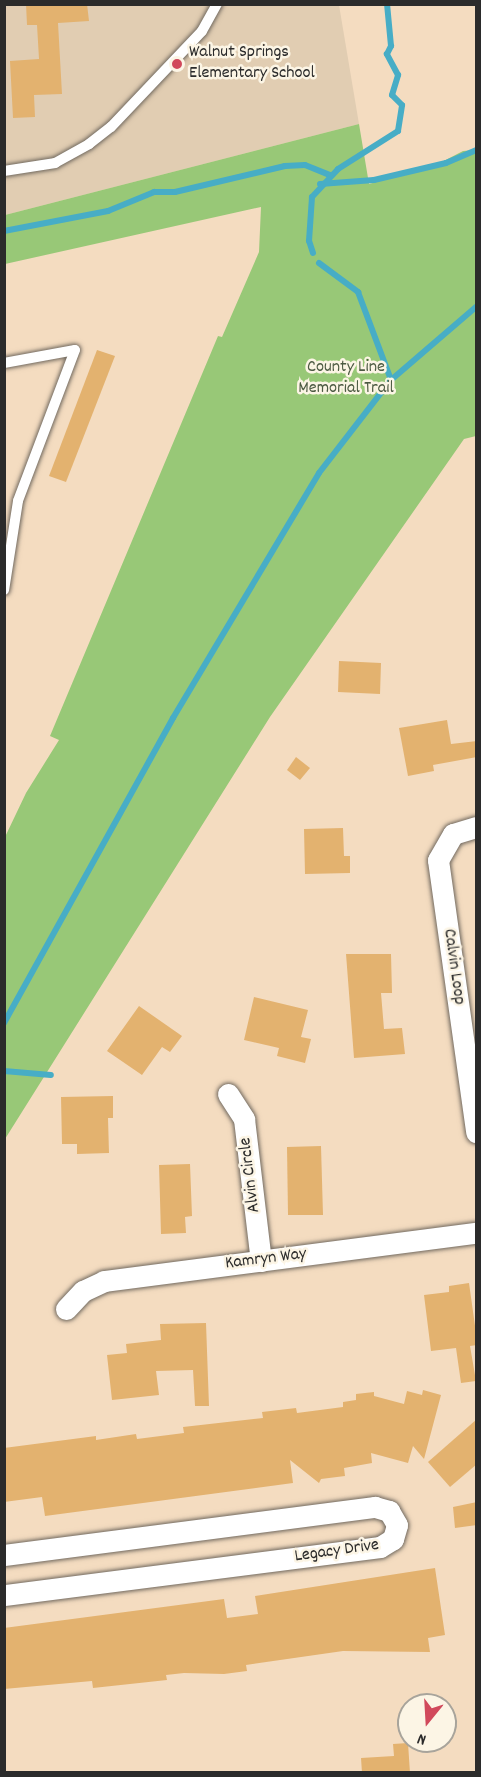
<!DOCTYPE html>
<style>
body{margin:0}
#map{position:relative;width:481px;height:1777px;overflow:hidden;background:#f4dcc0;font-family:Dekko,sans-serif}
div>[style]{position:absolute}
.built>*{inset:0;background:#e1cdb2}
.green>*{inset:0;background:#98c877}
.stream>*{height:6px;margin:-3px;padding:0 3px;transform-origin:3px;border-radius:3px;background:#47adc6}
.building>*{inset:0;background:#e3b26f}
.roads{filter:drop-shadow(0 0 2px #71695f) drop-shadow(0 0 2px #71695f)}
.service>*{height:10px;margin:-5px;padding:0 5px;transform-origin:5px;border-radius:5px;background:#fff}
.minor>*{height:21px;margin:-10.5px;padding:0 10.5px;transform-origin:10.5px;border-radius:10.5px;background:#fff}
.dots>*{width:16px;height:16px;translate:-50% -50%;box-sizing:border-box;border:3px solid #fcf5e5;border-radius:50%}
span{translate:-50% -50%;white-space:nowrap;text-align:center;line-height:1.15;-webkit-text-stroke:5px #fcf5e5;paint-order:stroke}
.poi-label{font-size:18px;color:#2b2b2b}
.left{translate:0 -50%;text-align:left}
.park-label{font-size:18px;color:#4c5a42}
.street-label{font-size:18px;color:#2b2b2b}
.frame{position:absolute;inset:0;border:6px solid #2b2b2b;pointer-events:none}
.north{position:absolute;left:397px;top:1693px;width:60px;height:60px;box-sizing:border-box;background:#fcf5e5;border:2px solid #a8a49b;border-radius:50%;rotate:198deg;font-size:16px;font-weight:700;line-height:24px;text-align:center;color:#2b2b2b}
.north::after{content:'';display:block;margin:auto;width:21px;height:27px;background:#d1495b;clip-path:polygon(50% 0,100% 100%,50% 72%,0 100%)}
</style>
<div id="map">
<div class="built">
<i style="clip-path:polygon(5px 5px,339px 5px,359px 124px,5px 215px)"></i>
</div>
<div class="green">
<i style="clip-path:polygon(359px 124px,369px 184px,436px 165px,463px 151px,476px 150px,476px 436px,464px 439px,270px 717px,5px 1139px,5px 837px,26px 793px,59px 740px,50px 736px,218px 336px,222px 337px,259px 252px,261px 207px,5px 264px,5px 215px)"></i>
</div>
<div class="stream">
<i style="left:320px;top:184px;width:54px;rotate:-4.2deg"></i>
<i style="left:374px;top:180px;width:74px;rotate:-13.3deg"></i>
<i style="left:446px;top:163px;width:33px;rotate:-23deg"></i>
<i style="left:4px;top:231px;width:106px;rotate:-10.9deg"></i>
<i style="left:108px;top:211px;width:50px;rotate:-22.4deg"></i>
<i style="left:154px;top:192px;width:21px"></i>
<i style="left:175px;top:192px;width:113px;rotate:-13.3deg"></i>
<i style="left:285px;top:166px;width:20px;rotate:-3deg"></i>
<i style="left:305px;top:165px;width:27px;rotate:22deg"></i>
<i style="left:313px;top:253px;width:13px;rotate:-108deg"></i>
<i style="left:309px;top:241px;width:44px;rotate:-86.1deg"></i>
<i style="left:312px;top:197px;width:38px;rotate:-47deg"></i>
<i style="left:338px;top:169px;width:71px;rotate:-32.3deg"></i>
<i style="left:398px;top:131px;width:26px;rotate:-81deg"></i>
<i style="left:402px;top:105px;width:14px;rotate:-135deg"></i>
<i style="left:392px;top:95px;width:21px;rotate:-73deg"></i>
<i style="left:398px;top:75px;width:24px;rotate:-118deg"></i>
<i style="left:387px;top:54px;width:9px;rotate:-63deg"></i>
<i style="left:391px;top:46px;width:42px;rotate:-95.4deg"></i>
<i style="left:319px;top:263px;width:49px;rotate:36.6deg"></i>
<i style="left:358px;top:292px;width:94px;rotate:69.4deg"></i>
<i style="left:4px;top:1023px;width:349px;rotate:-61deg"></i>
<i style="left:173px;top:718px;width:285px;rotate:-59.2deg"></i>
<i style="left:319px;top:473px;width:118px;rotate:-52.3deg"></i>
<i style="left:391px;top:380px;width:112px;rotate:-40.7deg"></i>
<i style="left:4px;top:1071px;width:47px;rotate:4.9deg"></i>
</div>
<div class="building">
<i style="clip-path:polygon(26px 4px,87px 4px,89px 21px,58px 23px,62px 94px,34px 95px,35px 117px,13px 118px,10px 61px,39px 59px,37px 25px,27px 25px)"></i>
<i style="clip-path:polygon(97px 350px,115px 356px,66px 482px,49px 476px)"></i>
<i style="clip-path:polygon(339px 661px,381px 663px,380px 694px,338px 692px)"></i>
<i style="clip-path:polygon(447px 720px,451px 744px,477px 741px,477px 757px,433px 765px,434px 771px,408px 776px,399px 728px)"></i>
<i style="clip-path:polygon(296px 757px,310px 768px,300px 780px,287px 770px)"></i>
<i style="clip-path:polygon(343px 828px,344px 856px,350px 856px,350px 873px,305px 874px,304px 829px)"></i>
<i style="clip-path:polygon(346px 954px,391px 954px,392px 993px,381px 993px,384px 1029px,402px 1028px,405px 1054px,354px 1058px)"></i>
<i style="clip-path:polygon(254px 997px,308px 1010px,301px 1037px,311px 1039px,305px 1063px,277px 1056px,279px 1048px,244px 1040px)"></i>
<i style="clip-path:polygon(139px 1006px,182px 1036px,170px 1052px,162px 1047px,142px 1075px,107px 1051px)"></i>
<i style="clip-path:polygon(113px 1096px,113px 1118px,108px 1118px,109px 1153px,77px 1154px,77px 1144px,62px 1144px,61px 1097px)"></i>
<i style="clip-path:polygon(321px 1146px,323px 1215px,288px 1215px,287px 1147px)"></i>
<i style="clip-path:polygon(190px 1164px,192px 1216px,185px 1217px,186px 1233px,161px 1234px,159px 1165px)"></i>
<i style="clip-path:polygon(469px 1283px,477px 1340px,477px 1345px,470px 1346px,476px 1381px,461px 1383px,456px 1348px,431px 1351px,424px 1295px,449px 1292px,449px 1286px)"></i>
<i style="clip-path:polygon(206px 1323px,209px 1406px,195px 1406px,193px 1370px,156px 1371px,159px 1395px,112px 1400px,107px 1355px,127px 1353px,126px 1344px,161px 1340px,160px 1324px)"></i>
<i style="clip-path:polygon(423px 1390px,441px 1395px,424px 1459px,413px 1446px,408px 1463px,371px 1453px,372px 1463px,344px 1468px,345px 1476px,321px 1479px,319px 1483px,290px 1460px,293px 1483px,45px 1516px,42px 1497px,4px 1502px,4px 1448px,96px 1436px,96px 1440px,136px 1434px,137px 1439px,184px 1433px,183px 1427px,263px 1418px,262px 1412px,296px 1408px,297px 1413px,343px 1407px,343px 1402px,356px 1400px,356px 1394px,374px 1392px,374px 1396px,404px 1404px,407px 1391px,422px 1395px)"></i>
<i style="clip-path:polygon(477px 1419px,477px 1464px,450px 1487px,428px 1462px)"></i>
<i style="clip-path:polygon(477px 1502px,477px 1525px,455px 1528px,453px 1507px)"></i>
<i style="clip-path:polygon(435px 1568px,445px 1635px,428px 1638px,430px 1652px,343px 1651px,246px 1665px,247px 1671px,224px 1674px,184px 1673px,166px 1675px,167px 1680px,93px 1688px,92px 1681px,4px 1689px,4px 1628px,224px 1599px,227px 1618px,258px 1614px,255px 1596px)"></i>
<i style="clip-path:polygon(408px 1743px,410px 1773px,362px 1773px,361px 1758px,394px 1756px,393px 1744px)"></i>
</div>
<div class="roads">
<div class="service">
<i style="left:4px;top:171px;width:52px;rotate:-8.9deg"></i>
<i style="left:55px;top:163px;width:39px;rotate:-29deg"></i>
<i style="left:89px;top:144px;width:28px;rotate:-38deg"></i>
<i style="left:111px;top:127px;width:132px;rotate:-46.5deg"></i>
<i style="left:202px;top:31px;width:31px;rotate:-61deg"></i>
<i style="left:4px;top:363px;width:72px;rotate:-10.4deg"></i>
<i style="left:75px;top:350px;width:161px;rotate:110.7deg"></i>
<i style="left:18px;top:501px;width:90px;rotate:98.9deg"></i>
</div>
<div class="minor">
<i style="left:476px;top:827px;width:24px;rotate:163deg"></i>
<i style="left:453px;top:834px;width:30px;rotate:120deg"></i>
<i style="left:438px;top:860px;width:275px;rotate:82deg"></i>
<i style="left:228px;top:1094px;width:30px;rotate:57deg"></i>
<i style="left:244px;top:1119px;width:143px;rotate:83.2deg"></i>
<i style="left:66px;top:1309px;width:25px;rotate:-47deg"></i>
<i style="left:83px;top:1291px;width:23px;rotate:-25deg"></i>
<i style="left:104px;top:1281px;width:375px;rotate:-7.4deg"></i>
<i style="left:4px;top:1555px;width:374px;rotate:-7.4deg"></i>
<i style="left:375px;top:1507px;width:15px;rotate:16deg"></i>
<i style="left:389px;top:1511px;width:16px;rotate:60deg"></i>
<i style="left:397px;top:1525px;width:15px;rotate:106deg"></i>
<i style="left:393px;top:1539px;width:15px;rotate:148deg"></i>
<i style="left:380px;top:1547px;width:379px;rotate:172.7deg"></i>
</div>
</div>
<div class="dots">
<i style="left:177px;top:64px;background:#d1495b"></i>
</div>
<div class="poi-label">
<span class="left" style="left:189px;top:64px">Walnut Springs<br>Elementary School</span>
</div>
<div class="park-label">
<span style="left:346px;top:379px">County Line<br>Memorial Trail</span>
</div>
<div class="street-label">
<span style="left:453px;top:967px;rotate:82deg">Calvin Loop</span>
<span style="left:251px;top:1175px;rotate:-97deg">Alvin Circle</span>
<span style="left:266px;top:1260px;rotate:-7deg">Kamryn Way</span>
<span style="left:337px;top:1552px;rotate:-8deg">Legacy Drive</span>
</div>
<div class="frame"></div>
<div class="north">N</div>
</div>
